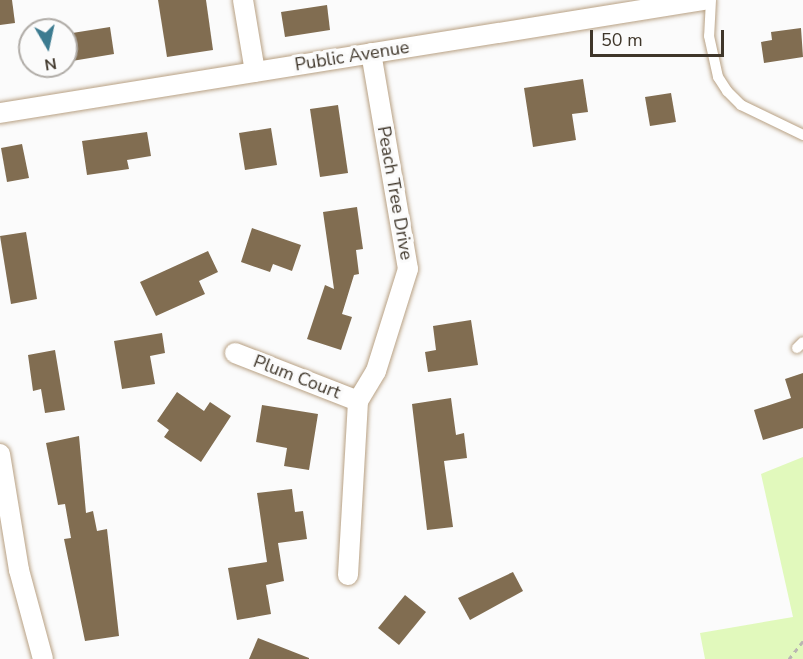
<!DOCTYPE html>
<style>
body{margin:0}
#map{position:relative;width:803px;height:659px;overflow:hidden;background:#fbfbfb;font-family:"Nunito Sans",sans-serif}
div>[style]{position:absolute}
.green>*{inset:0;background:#e1f9bc}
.building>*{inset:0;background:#816d51}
.path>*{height:3px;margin-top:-1.5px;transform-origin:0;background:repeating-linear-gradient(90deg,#b9b6b2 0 4.5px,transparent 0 9px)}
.roads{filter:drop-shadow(0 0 2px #b8a184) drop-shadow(0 0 2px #b8a184)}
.service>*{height:10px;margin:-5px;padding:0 5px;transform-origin:5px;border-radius:5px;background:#fff}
.minor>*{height:20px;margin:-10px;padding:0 10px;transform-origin:10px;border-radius:10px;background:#fff}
span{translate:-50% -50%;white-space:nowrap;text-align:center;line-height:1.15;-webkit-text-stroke:6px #fbfbfb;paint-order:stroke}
.street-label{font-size:18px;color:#3f362a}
.north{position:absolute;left:18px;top:18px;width:60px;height:60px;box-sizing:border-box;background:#fbfbfb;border:2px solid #b0aca7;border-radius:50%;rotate:171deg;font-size:16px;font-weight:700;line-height:24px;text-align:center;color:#3f362a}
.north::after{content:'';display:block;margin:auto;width:21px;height:27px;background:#3c7b90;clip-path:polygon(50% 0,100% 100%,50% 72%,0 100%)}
.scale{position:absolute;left:590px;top:30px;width:134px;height:27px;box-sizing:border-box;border:3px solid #3f362a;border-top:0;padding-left:8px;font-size:18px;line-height:21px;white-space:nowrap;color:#3f362a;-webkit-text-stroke:4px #fbfbfb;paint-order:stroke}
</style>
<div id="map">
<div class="green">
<i style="clip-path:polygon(803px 457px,803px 659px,705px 659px,700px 633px,793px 617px,761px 474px)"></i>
</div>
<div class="building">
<i style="clip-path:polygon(0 0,12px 0,15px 23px,0 25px)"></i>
<i style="clip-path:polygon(158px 0,206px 0,213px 50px,167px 57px)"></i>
<i style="clip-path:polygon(327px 5px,330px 30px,285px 37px,281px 12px)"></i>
<i style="clip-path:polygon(110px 27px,114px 54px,66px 62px,66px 34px)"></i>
<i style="clip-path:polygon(801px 28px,803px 57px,764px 63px,761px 42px,772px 40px,771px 32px)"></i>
<i style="clip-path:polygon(583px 79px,588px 112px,572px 114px,576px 140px,533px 147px,524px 88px)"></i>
<i style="clip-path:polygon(671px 93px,676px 122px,650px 126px,645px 97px)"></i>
<i style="clip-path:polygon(338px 105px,348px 173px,320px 177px,310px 109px)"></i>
<i style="clip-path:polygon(271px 128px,277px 165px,245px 170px,239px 133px)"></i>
<i style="clip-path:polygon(147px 132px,151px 156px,127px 160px,129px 169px,87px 175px,82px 141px)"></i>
<i style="clip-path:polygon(22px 144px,29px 178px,7px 182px,1px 148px)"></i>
<i style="clip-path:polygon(357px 207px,363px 249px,356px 250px,359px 274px,354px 275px,342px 314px,352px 317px,341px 350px,307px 339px,325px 285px,334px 289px,323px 212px)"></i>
<i style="clip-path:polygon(252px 228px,301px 245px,292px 271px,273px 264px,270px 272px,241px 262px)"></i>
<i style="clip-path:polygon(26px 232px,37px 299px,11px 304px,0 236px)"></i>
<i style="clip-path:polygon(208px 251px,218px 272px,199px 281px,205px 294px,156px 316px,140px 282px)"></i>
<i style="clip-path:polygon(471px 320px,478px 365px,428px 372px,425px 352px,436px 350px,433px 326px)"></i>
<i style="clip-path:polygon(162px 333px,165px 353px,150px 356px,155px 384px,122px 389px,114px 341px)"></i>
<i style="clip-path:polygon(55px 350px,65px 410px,45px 413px,41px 389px,33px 391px,28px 355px)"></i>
<i style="clip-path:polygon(803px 373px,803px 428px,763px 440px,754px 410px,791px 398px,785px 379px)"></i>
<i style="clip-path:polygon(177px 392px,204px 411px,210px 402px,231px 416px,201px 462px,164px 437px,169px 430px,157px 421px)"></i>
<i style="clip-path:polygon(451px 398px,456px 435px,464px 433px,467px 458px,444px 461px,453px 527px,427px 530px,412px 404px)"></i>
<i style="clip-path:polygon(262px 405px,318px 414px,309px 470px,284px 466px,287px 448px,256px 442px)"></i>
<i style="clip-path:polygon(79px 436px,86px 513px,93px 511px,97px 531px,107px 529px,119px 636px,85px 641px,64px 539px,71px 538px,65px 504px,58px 505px,46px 443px)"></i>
<i style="clip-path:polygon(292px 489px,295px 512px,303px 511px,307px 539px,278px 543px,284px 581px,266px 585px,271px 614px,237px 620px,228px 568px,267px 562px,257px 493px)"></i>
<i style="clip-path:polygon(513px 572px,523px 591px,470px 620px,458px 598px)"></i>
<i style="clip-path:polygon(405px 595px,426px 612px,399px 645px,378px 628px)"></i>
<i style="clip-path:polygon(258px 638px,309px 658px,309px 659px,249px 659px)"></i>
</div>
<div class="path">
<i style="left:789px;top:659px;width:23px;rotate:-52deg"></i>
</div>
<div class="roads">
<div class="service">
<i style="left:711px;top:0;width:36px;rotate:93deg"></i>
<i style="left:709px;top:36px;width:42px;rotate:77.6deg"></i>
<i style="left:718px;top:77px;width:17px;rotate:57deg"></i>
<i style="left:727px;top:91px;width:20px;rotate:45deg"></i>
<i style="left:741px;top:105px;width:69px;rotate:25.8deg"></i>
<i style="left:797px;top:348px;width:8px;rotate:-45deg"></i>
</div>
<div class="minor">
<i style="left:243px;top:0;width:73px;rotate:80.5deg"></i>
<i style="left:0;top:113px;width:713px;rotate:-9.12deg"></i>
<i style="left:235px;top:353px;width:132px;rotate:21.3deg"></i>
<i style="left:0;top:454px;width:118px;rotate:80.7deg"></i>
<i style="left:19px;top:570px;width:92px;rotate:74.9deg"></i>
<i style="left:348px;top:575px;width:174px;rotate:-86.7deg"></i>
<i style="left:358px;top:401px;width:35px;rotate:-59deg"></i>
<i style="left:376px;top:371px;width:107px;rotate:-72.6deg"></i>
<i style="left:408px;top:269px;width:219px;rotate:-99.7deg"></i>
</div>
</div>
<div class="street-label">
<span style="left:352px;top:56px;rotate:-9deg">Public Avenue</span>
<span style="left:395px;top:193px;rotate:80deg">Peach Tree Drive</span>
<span style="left:297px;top:377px;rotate:21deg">Plum Court</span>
</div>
<div class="north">N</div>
<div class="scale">50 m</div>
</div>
